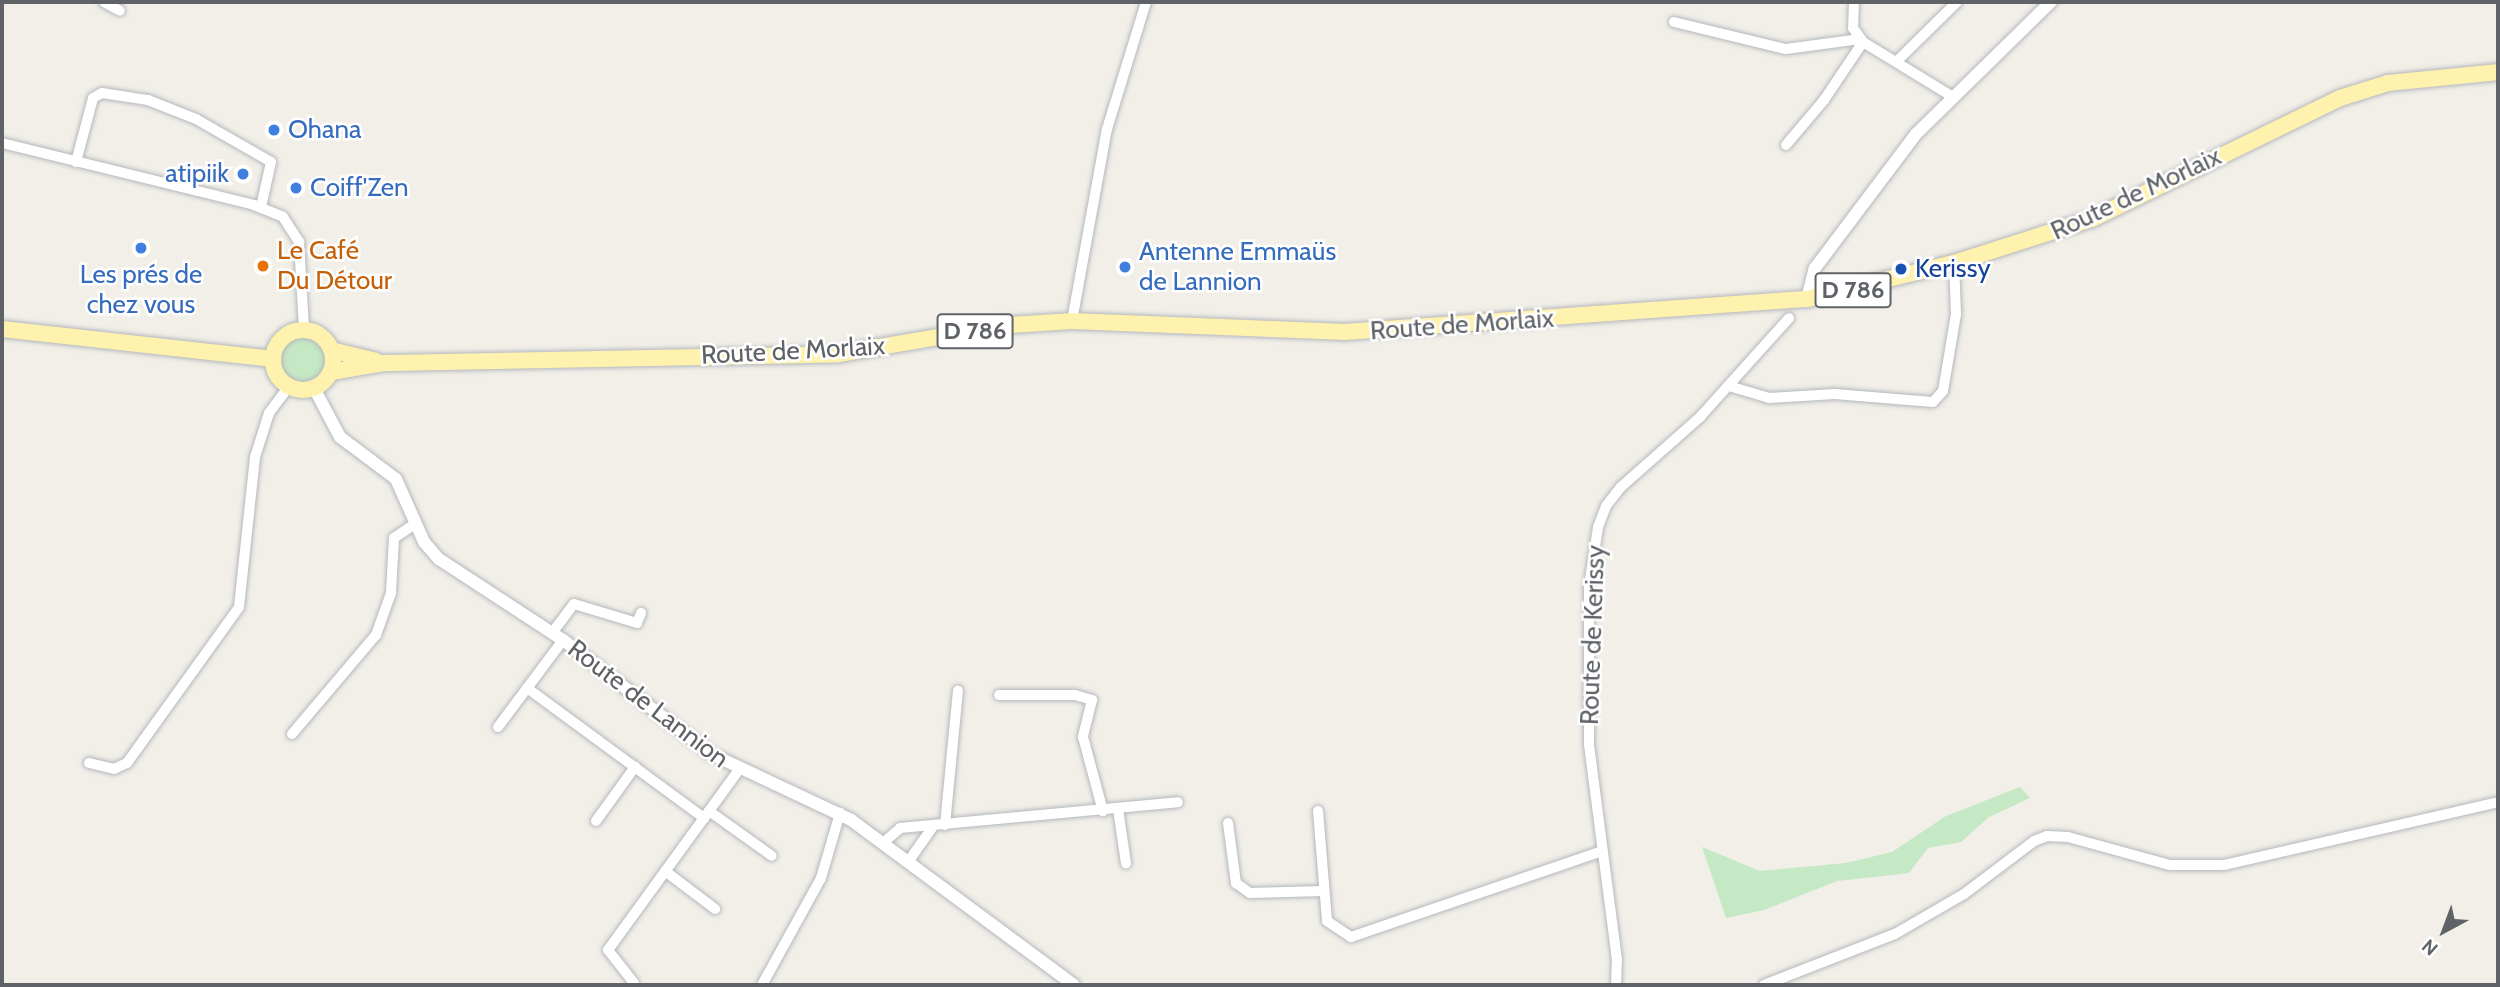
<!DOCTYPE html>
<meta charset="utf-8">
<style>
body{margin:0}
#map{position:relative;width:2500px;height:987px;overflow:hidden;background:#f1efe8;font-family:Cabin,sans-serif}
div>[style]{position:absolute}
.green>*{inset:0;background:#c5e8c5}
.round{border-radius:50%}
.roads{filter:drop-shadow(0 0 2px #b5b8bc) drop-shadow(0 0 2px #b5b8bc)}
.minor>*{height:10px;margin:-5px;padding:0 5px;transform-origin:5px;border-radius:5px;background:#fff}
.tertiary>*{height:12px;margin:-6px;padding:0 6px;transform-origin:6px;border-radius:6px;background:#fff}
.primary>*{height:16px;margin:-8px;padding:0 8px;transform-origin:8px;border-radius:8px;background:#fff2af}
.primary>.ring{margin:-8px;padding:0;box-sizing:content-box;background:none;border:16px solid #fff2af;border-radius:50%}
.dots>*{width:19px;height:19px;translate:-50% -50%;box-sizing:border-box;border:4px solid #fff;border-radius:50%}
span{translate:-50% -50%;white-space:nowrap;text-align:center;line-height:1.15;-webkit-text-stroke:5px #fff;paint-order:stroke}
.shield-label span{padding:2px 5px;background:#fff;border:2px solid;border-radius:5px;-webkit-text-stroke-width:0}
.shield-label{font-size:24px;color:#5f6368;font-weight:700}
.shop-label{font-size:26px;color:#366cbe}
.left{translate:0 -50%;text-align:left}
.right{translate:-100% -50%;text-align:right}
.street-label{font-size:26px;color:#5f6368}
.food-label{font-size:26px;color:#c56008}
.transit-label{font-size:26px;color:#164399}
.frame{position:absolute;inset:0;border:4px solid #5f6368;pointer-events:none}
.north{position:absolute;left:2409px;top:896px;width:70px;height:70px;-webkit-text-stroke:5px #fff;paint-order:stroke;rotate:221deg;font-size:19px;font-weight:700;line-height:28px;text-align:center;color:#5f6368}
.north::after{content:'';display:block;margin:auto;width:24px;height:32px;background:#5f6368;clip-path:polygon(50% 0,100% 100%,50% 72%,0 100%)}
</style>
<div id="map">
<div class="green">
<i class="round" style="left:278px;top:334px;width:48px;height:48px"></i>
<i style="clip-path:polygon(2020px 787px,2030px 798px,1989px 817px,1961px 842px,1928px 848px,1909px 873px,1837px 881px,1764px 910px,1726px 918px,1702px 847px,1760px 871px,1846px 863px,1892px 852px,1946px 816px)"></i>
</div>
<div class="roads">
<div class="minor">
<i style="left:104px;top:2px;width:18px;rotate:29deg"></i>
<i style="left:1854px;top:2px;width:26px;rotate:92deg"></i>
<i style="left:1853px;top:28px;width:17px;rotate:54deg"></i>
<i style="left:1863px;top:42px;width:105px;rotate:31.4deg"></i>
<i style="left:1674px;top:22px;width:115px;rotate:13.6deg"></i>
<i style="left:1786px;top:49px;width:75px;rotate:-7.7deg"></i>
<i style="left:1897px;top:61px;width:84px;rotate:-44.5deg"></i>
<i style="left:2px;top:143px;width:260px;rotate:13.8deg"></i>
<i style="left:254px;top:205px;width:31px;rotate:22deg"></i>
<i style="left:283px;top:217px;width:30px;rotate:57deg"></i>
<i style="left:299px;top:242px;width:88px;rotate:86.7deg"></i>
<i style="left:1786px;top:145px;width:59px;rotate:-49.8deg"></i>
<i style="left:1824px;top:100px;width:70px;rotate:-56.1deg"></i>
<i style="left:76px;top:162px;width:66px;rotate:-75.1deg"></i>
<i style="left:93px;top:98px;width:10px;rotate:-29deg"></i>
<i style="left:102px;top:93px;width:47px;rotate:8.7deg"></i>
<i style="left:148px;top:100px;width:52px;rotate:21.6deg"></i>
<i style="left:196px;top:119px;width:86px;rotate:29.8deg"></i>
<i style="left:271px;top:162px;width:46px;rotate:102.5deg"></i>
<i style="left:1072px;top:321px;width:195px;rotate:-79.7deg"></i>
<i style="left:1107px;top:129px;width:133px;rotate:-72.9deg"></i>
<i style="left:1729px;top:386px;width:42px;rotate:16.7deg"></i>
<i style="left:1769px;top:398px;width:66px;rotate:-3.5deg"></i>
<i style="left:1835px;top:394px;width:98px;rotate:4.7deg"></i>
<i style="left:1933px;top:402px;width:15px;rotate:-48deg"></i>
<i style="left:1943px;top:391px;width:78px;rotate:-80.4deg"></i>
<i style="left:1956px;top:314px;width:51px;rotate:-92.2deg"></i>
<i style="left:552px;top:633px;width:36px;rotate:-53deg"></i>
<i style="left:574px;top:604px;width:66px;rotate:16.8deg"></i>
<i style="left:637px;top:623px;width:11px;rotate:-68deg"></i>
<i style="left:527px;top:688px;width:220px;rotate:36.3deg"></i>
<i style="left:999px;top:695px;width:76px"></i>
<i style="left:1075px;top:695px;width:18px;rotate:16deg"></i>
<i style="left:1092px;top:700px;width:38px;rotate:104deg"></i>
<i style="left:1083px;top:737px;width:77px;rotate:74.9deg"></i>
<i style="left:498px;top:727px;width:109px;rotate:-53.2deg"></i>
<i style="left:292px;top:734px;width:130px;rotate:-49.7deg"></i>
<i style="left:376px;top:635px;width:45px;rotate:-70.3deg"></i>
<i style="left:391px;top:593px;width:55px;rotate:-86.9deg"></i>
<i style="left:394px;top:538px;width:25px;rotate:-34deg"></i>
<i style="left:89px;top:763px;width:26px;rotate:13deg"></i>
<i style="left:114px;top:769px;width:14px;rotate:-25deg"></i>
<i style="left:127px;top:763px;width:192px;rotate:-54.3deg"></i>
<i style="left:239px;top:607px;width:151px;rotate:-83.9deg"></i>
<i style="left:255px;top:457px;width:46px;rotate:-72.3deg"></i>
<i style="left:269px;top:413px;width:34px;rotate:-53deg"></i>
<i style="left:1118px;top:809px;width:55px;rotate:81.6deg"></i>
<i style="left:709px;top:811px;width:77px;rotate:35.5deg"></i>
<i style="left:1318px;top:811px;width:110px;rotate:85.3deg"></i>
<i style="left:1327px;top:921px;width:29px;rotate:34deg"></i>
<i style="left:1351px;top:937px;width:265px;rotate:-18.9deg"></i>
<i style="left:596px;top:821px;width:67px;rotate:-54.2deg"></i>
<i style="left:1228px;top:823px;width:61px;rotate:82.4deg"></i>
<i style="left:1236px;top:883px;width:17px;rotate:36deg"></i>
<i style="left:1250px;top:893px;width:73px;rotate:-1.6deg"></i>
<i style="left:945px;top:825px;width:135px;rotate:-84.5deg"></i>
<i style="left:883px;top:843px;width:23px;rotate:-41deg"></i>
<i style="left:900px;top:828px;width:279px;rotate:-5.3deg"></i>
<i style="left:908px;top:862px;width:42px;rotate:-54.8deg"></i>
<i style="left:665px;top:871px;width:63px;rotate:37.2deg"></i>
<i style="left:634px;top:983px;width:42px;rotate:-128.2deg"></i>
<i style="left:608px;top:950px;width:221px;rotate:-54deg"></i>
<i style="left:762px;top:985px;width:122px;rotate:-61.1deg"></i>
<i style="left:821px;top:878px;width:68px;rotate:-73.7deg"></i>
<i style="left:1616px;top:985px;width:25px;rotate:-88deg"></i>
<i style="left:1617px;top:960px;width:217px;rotate:-97.4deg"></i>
<i style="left:1589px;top:745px;width:159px;rotate:-90deg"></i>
<i style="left:1589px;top:586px;width:60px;rotate:-81.3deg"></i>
<i style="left:1598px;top:527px;width:22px;rotate:-69deg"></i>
<i style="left:1606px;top:506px;width:24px;rotate:-52deg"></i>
<i style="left:1621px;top:487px;width:106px;rotate:-41.5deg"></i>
<i style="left:1700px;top:417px;width:133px;rotate:-48deg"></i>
<i style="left:1764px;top:985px;width:141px;rotate:-21.3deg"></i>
<i style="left:1895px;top:934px;width:80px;rotate:-30.1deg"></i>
<i style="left:1964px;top:894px;width:88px;rotate:-37.1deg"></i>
<i style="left:2034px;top:841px;width:14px;rotate:-21deg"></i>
<i style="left:2047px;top:836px;width:21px;rotate:3deg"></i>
<i style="left:2068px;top:837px;width:106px;rotate:15.4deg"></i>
<i style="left:2170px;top:865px;width:54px"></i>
<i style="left:2224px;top:865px;width:281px;rotate:-12.9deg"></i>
</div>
<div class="tertiary">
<i style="left:1807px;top:299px;width:32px;rotate:-76deg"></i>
<i style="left:1815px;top:268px;width:168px;rotate:-53deg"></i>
<i style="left:1916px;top:134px;width:189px;rotate:-44.4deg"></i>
<i style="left:314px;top:388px;width:55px;rotate:62deg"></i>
<i style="left:340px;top:437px;width:70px;rotate:36.9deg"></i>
<i style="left:396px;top:479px;width:69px;rotate:66deg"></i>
<i style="left:424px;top:542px;width:23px;rotate:49deg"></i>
<i style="left:439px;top:559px;width:148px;rotate:33.2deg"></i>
<i style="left:563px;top:640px;width:187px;rotate:37.6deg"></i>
<i style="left:711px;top:754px;width:155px;rotate:25.2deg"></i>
<i style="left:851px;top:820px;width:277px;rotate:36.5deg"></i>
</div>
<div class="primary">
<i style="left:2px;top:329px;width:273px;rotate:6.3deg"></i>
<i class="ring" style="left:273px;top:330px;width:44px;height:44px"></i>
<i style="left:331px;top:350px;width:46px;rotate:13.7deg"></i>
<i style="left:331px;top:372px;width:55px;rotate:-9.5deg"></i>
<i style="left:385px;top:363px;width:453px;rotate:-1.1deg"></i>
<i style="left:838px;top:354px;width:174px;rotate:-9.6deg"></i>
<i style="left:1010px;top:325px;width:62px;rotate:-3.7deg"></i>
<i style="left:1072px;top:321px;width:273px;rotate:2.3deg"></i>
<i style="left:1345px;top:332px;width:463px;rotate:-4.1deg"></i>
<i style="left:1807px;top:299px;width:151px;rotate:-13.8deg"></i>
<i style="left:1954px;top:263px;width:145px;rotate:-17.7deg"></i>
<i style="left:2092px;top:219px;width:276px;rotate:-26deg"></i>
<i style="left:2340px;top:98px;width:50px;rotate:-17.4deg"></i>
<i style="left:2388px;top:83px;width:111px;rotate:-5.7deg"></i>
</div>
</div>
<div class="dots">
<i style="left:274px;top:130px;background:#3f7fe0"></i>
<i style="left:243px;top:174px;background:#3f7fe0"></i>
<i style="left:296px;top:188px;background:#3f7fe0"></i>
<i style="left:141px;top:248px;background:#3f7fe0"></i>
<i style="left:263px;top:266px;background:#e8710a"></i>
<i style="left:1125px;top:267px;background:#3f7fe0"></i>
<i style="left:1901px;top:269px;background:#1a4fb4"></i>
</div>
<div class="shield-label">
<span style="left:1853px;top:290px">D 786</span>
<span style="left:975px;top:331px">D 786</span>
</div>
<div class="shop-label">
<span class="left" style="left:288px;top:130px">Ohana</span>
<span class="right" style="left:229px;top:174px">atipiik</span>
<span class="left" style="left:310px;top:188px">Coiff'Zen</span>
<span class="left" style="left:1139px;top:267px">Antenne Emmaüs<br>de Lannion</span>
<span style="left:141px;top:290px">Les prés de<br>chez vous</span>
</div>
<div class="street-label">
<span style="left:2136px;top:194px;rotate:-25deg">Route de Morlaix</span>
<span style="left:1462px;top:325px;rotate:-4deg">Route de Morlaix</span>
<span style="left:793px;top:351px;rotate:-3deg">Route de Morlaix</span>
<span style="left:1593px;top:635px;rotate:-88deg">Route de Kerissy</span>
<span style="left:648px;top:704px;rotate:37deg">Route de Lannion</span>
</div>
<div class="food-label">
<span class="left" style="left:277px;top:266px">Le Café<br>Du Détour</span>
</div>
<div class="transit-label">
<span class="left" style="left:1915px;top:269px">Kerissy</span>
</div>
<div class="frame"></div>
<div class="north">N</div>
</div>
